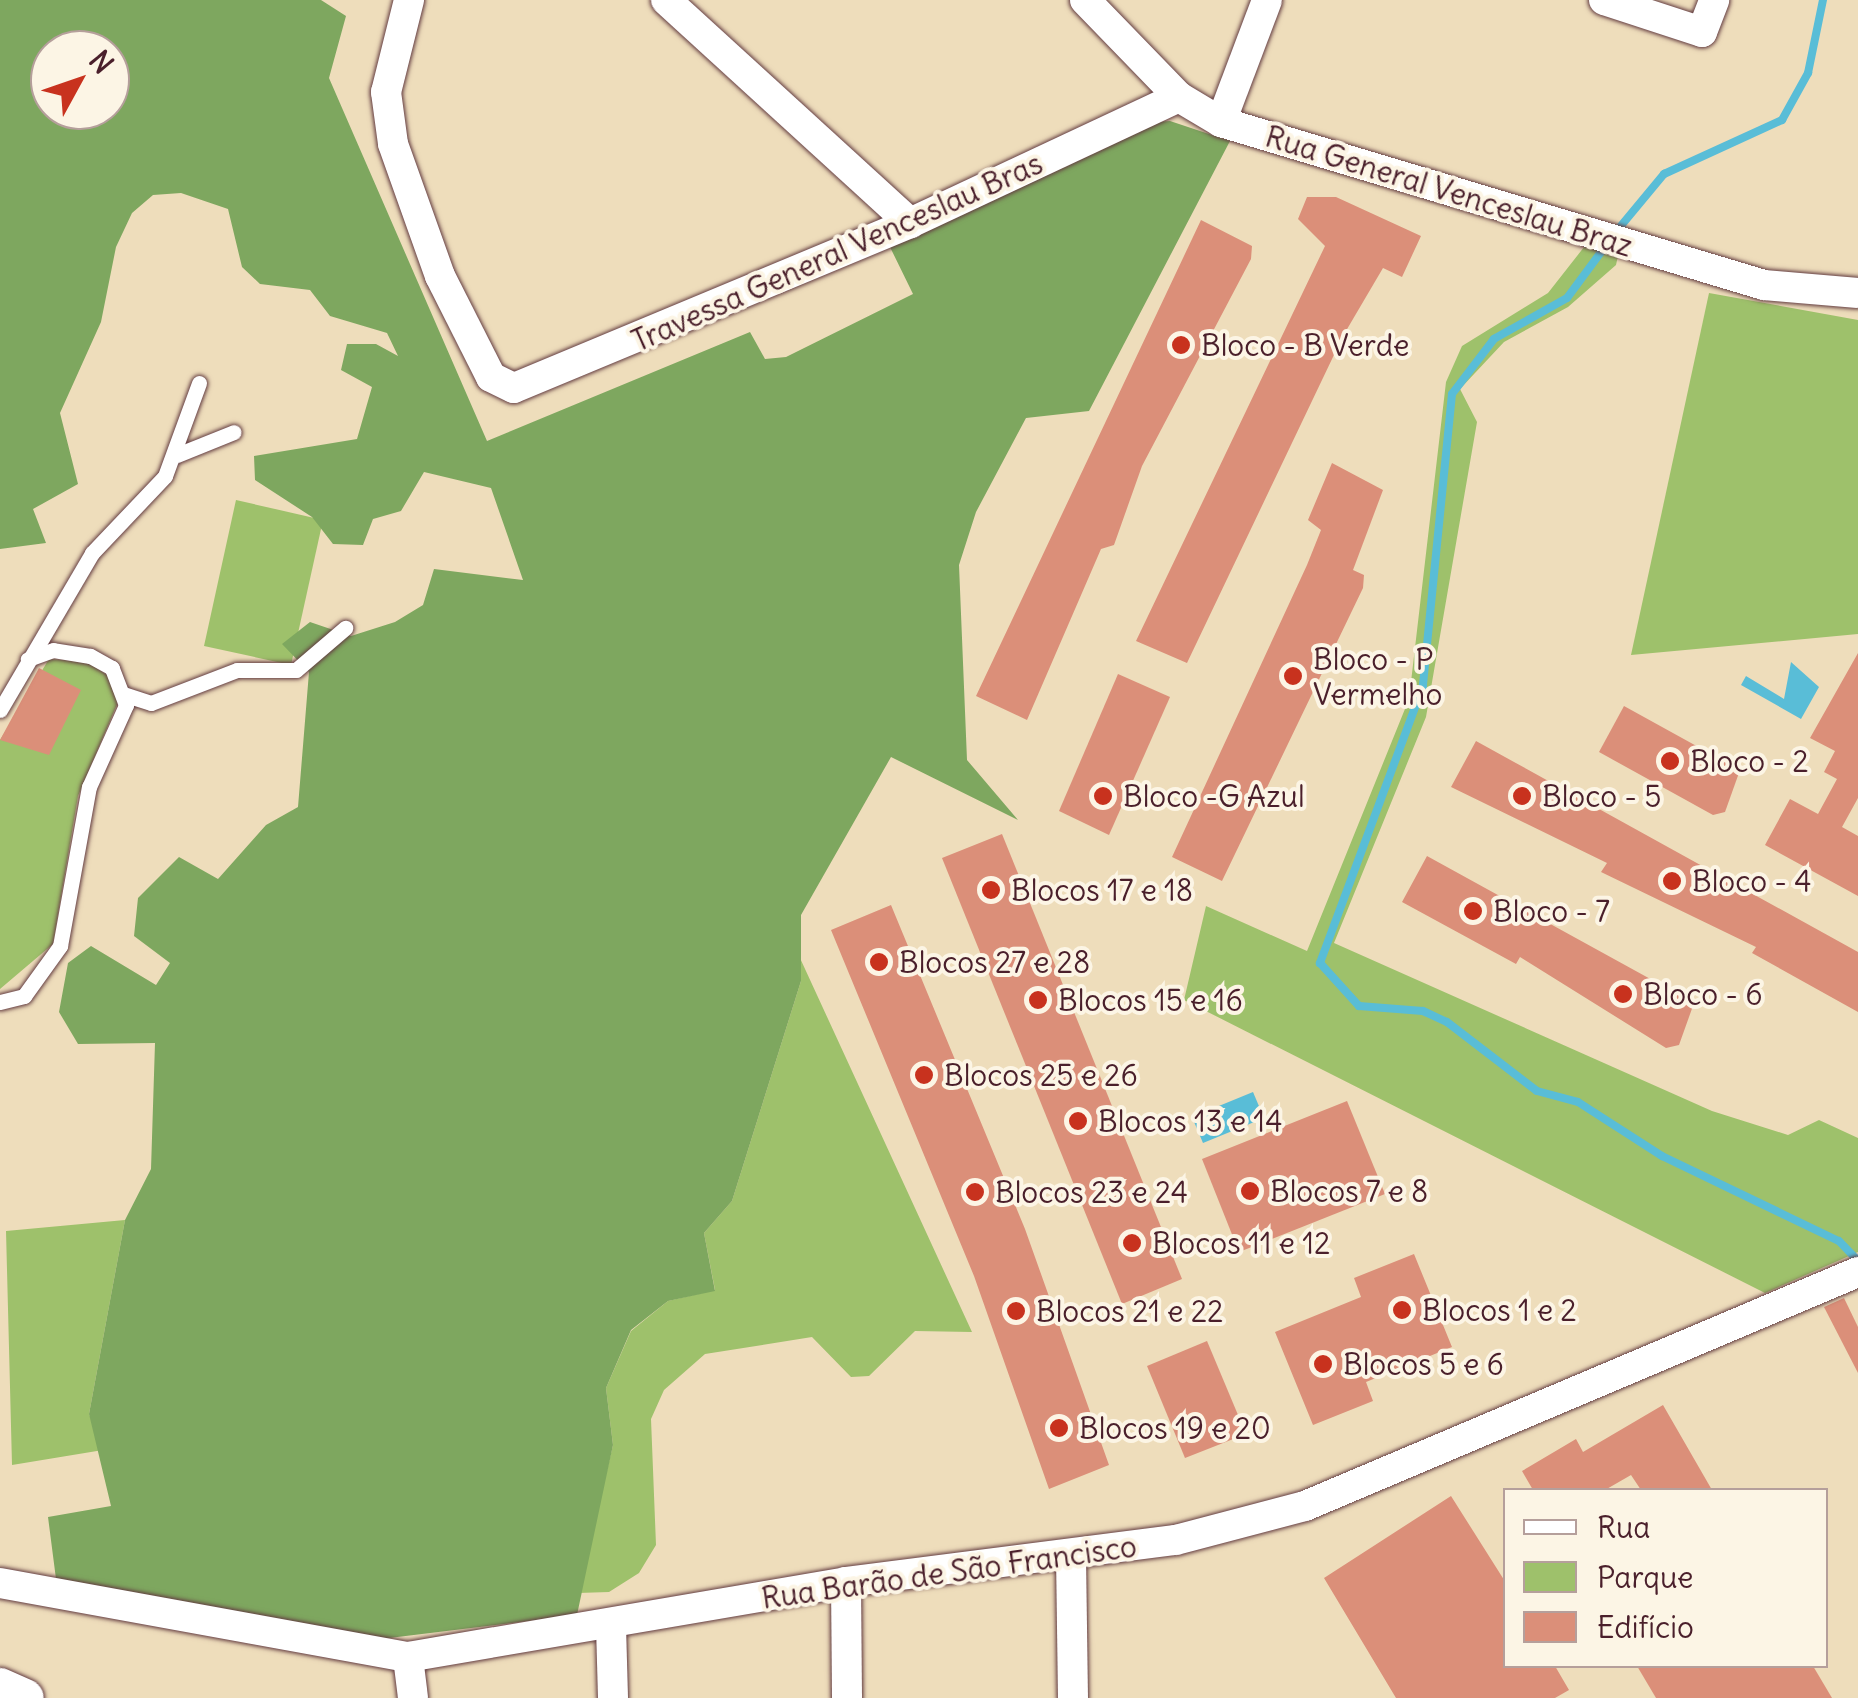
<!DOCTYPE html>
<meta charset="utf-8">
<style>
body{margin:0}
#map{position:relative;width:1858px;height:1698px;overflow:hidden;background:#edb;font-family:Delius,sans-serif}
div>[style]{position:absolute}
.green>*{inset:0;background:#9ec16b}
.forest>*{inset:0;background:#7ea75f}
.water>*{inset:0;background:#59bdd7}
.stream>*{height:8px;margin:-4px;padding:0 4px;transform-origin:4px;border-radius:4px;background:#59bdd7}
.building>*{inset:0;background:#db8f79}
.roads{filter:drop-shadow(0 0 2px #633c41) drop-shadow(0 0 2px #633c41)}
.service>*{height:15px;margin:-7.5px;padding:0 7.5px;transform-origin:7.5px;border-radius:7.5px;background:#fff}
.minor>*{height:30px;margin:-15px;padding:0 15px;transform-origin:15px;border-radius:15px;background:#fff}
.tertiary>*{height:38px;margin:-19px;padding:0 19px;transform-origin:19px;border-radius:19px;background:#fff}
.dots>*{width:28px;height:28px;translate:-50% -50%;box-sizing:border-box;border:5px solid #fcf5e5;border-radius:50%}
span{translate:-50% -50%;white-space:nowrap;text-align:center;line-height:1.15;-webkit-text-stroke:8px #fcf5e5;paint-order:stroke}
.street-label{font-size:30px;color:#4a1f2b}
.poi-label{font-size:30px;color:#4a1f2b}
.left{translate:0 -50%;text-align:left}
.legend{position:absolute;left:1503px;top:1488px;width:325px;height:180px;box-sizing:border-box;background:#fcf5e5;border:2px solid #b59f9b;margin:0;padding:12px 18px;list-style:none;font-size:30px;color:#4a1f2b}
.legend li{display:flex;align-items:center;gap:20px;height:50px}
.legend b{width:50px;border:2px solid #b59f9b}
.north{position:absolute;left:30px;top:30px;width:100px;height:100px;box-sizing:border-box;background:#fcf5e5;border:2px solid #b59f9b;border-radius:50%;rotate:50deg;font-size:28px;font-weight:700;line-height:40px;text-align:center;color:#4a1f2b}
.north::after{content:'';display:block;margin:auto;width:35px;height:45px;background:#c8321e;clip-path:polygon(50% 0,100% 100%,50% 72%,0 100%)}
</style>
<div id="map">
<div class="green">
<i style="clip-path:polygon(1588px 242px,1619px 251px,1616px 265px,1568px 307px,1504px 342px,1460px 389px,1477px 422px,1426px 717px,1334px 943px,1712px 1111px,1788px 1135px,1819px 1120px,1858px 1138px,1858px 1252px,1765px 1293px,1184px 1000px,1206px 906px,1307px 951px,1409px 699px,1446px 382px,1462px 346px,1548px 293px)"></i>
<i style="clip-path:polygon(1709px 293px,1858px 320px,1858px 634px,1631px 655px)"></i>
<i style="clip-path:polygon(236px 500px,323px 520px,291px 665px,204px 646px)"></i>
<i style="clip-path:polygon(49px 659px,88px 662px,111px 678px,118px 702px,78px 796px,53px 944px,0 989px,0 740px)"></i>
<i style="clip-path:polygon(794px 945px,972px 1332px,915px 1331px,869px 1376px,851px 1377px,812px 1337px,705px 1354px,664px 1390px,651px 1419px,656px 1545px,639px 1573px,609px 1592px,578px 1593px,613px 1445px,606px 1388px,631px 1331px,668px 1301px,715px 1290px,704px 1233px,732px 1201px,801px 981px)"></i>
<i style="clip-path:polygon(125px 1220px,89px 1414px,103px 1450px,12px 1465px,6px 1231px)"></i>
</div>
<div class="forest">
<i style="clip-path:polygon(evenodd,0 0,321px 0,346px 16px,329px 78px,487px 441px,750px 332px,765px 359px,786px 357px,913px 294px,890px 247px,1139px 123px,1170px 121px,1230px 141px,1089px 411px,1026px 418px,976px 512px,959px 565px,967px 760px,1018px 820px,891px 757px,801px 915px,801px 981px,732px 1201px,704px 1233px,715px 1291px,668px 1301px,631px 1330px,606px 1388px,613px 1445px,577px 1615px,381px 1639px,56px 1579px,48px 1517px,111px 1506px,89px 1414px,125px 1220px,151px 1169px,155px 1043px,78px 1044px,59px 1012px,68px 963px,91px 946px,156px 985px,170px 963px,134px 936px,138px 898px,179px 857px,218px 879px,266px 825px,298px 807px,309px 672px,282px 644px,310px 622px,351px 636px,395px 622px,423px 605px,434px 569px,523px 580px,491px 488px,424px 472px,401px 511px,373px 519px,363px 545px,333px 544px,312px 517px,255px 480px,254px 456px,357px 439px,372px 387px,341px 370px,347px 344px,376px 344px,398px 356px,387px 333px,330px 316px,310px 290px,260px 284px,242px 267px,228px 209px,181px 193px,153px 195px,132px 213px,116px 247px,101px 322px,60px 413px,78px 484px,33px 509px,46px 543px,0 549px,0 0,50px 50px,110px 50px,110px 110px,50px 110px,50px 50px)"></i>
</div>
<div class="water">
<i style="clip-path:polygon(1791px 662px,1819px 687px,1801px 719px,1741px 685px,1746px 676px,1784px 699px)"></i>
<i style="clip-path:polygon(1253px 1092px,1264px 1118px,1203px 1143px,1192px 1117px)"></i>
</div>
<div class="stream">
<i style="left:1615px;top:233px;width:77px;rotate:-50.3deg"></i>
<i style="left:1664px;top:174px;width:130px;rotate:-24.6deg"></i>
<i style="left:1782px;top:120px;width:54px;rotate:-61deg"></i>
<i style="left:1808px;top:73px;width:75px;rotate:-78.4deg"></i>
<i style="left:1607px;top:244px;width:67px;rotate:126.5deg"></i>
<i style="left:1567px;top:298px;width:84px;rotate:150.7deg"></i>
<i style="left:1494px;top:339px;width:69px;rotate:127.4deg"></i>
<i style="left:1452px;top:394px;width:293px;rotate:95.7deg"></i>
<i style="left:1423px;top:686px;width:296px;rotate:110.4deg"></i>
<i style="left:1320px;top:963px;width:58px;rotate:47.8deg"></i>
<i style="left:1359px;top:1006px;width:64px;rotate:4.5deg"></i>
<i style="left:1423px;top:1011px;width:26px;rotate:25deg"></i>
<i style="left:1447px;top:1022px;width:113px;rotate:37.5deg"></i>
<i style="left:1537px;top:1091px;width:42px;rotate:15deg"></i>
<i style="left:1578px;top:1102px;width:100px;rotate:32.7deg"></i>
<i style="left:1662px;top:1156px;width:196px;rotate:25.7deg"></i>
<i style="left:1839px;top:1241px;width:28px;rotate:46deg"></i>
</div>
<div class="building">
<i style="clip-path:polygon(1307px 197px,1336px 197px,1421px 236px,1402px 277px,1383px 268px,1343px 336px,1187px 663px,1136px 641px,1325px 246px,1298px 219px)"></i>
<i style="clip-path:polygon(1201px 220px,1252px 246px,1251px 259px,1142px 466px,1114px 545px,1101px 549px,1027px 720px,976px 696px)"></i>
<i style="clip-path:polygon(1332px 463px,1383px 490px,1353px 570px,1364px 575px,1363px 588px,1222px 881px,1172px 857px,1307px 565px,1321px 530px,1308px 520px)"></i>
<i style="clip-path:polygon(1858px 653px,1858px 798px,1842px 827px,1858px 836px,1858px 896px,1765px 845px,1790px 799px,1818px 814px,1837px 779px,1824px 772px,1835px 751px,1810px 738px)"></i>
<i style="clip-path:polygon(39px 668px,81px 690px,49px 755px,0 740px)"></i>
<i style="clip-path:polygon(1118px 674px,1170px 697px,1109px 835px,1059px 811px)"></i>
<i style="clip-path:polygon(1624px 706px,1740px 770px,1725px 812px,1713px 815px,1599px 752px)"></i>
<i style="clip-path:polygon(1476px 741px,1858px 952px,1858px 1012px,1752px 953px,1756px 947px,1601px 872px,1607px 863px,1451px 787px)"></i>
<i style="clip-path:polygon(1002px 834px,1182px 1279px,1122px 1304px,942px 858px)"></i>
<i style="clip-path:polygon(1427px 856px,1694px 1003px,1679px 1045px,1666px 1048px,1520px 957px,1516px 964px,1402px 902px)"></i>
<i style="clip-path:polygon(891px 905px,1025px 1229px,1109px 1465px,1049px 1489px,974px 1276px,831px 930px)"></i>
<i style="clip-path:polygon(1347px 1101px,1385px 1194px,1239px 1252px,1202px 1159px)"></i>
<i style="clip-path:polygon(1414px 1254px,1452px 1347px,1366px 1382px,1373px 1401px,1313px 1425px,1275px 1332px,1361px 1297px,1354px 1278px)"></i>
<i style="clip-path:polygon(1844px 1298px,1858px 1327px,1858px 1373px,1824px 1307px)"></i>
<i style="clip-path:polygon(1207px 1341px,1246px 1434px,1185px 1458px,1147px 1366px)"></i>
<i style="clip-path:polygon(1663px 1405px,1712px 1490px,1641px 1490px,1631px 1475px,1605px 1490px,1533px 1490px,1522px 1471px,1576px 1439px,1583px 1452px)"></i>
<i style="clip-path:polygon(1451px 1496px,1506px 1583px,1506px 1666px,1555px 1666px,1569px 1690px,1555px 1698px,1396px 1698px,1324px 1578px)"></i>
<i style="clip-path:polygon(1637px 1666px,1813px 1666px,1832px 1698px,1656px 1698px)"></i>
</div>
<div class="roads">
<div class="service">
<i style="left:177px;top:455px;width:61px;rotate:-22deg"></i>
<i style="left:123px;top:694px;width:29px;rotate:18deg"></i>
<i style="left:151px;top:703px;width:92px;rotate:-21deg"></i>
<i style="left:237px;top:670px;width:59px"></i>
<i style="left:296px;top:670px;width:65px;rotate:-40.6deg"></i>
<i style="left:0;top:710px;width:182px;rotate:-59.6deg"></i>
<i style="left:92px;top:553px;width:106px;rotate:-46.5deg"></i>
<i style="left:165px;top:476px;width:99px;rotate:-69.9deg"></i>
<i style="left:0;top:1002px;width:25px;rotate:-14deg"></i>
<i style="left:24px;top:996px;width:62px;rotate:-54.2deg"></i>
<i style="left:60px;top:946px;width:162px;rotate:-79.7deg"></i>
<i style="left:89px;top:787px;width:90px;rotate:-65.7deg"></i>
<i style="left:126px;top:705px;width:40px;rotate:-111deg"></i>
<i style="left:112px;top:668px;width:25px;rotate:-151deg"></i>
<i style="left:90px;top:656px;width:37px;rotate:-171deg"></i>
<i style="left:53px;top:650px;width:27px;rotate:160deg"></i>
</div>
<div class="minor">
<i style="left:409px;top:0;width:95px;rotate:104deg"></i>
<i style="left:386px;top:92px;width:52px;rotate:82.3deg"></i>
<i style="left:393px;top:144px;width:140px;rotate:70.4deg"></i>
<i style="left:440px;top:276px;width:113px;rotate:63.2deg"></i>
<i style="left:491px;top:377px;width:25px;rotate:26deg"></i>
<i style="left:514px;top:388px;width:429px;rotate:-22.6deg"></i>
<i style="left:910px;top:223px;width:297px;rotate:-25.1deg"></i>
<i style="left:666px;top:0;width:331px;rotate:42.4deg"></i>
<i style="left:1085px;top:0;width:135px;rotate:45.9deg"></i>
<i style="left:1179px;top:97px;width:49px;rotate:30.8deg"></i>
<i style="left:1221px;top:122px;width:567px;rotate:16.71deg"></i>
<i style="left:1764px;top:285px;width:94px;rotate:4.9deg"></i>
<i style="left:1604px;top:0;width:103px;rotate:18.1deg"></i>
<i style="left:1702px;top:32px;width:34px;rotate:-69deg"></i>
<i style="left:1221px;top:122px;width:130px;rotate:-69.3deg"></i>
<i style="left:1071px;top:1555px;width:143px;rotate:89.2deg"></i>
<i style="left:846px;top:1582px;width:116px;rotate:89.5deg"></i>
<i style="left:0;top:1583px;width:415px;rotate:10.3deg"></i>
<i style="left:408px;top:1657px;width:444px;rotate:-9.7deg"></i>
<i style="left:846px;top:1582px;width:333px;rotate:-7.3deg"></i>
<i style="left:1176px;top:1540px;width:133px;rotate:-14.8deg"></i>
<i style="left:1305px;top:1506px;width:600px;rotate:-22.94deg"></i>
<i style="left:611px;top:1626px;width:72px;rotate:88.4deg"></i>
<i style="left:408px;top:1657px;width:41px;rotate:83deg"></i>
</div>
<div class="tertiary">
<i style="left:0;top:1687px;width:27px;rotate:24deg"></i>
</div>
</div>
<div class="dots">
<i style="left:1181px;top:345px;background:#c8321e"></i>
<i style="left:1293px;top:676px;background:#c8321e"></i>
<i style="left:1670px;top:761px;background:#c8321e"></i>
<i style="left:1103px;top:796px;background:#c8321e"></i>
<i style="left:1522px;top:796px;background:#c8321e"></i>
<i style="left:1672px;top:881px;background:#c8321e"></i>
<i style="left:991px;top:890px;background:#c8321e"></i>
<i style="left:1473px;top:911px;background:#c8321e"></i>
<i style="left:879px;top:962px;background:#c8321e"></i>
<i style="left:1623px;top:994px;background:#c8321e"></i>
<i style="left:1038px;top:1000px;background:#c8321e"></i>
<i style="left:924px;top:1075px;background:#c8321e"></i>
<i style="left:1078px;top:1121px;background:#c8321e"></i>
<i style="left:1250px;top:1191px;background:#c8321e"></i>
<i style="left:975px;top:1192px;background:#c8321e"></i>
<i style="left:1132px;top:1243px;background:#c8321e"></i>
<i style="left:1402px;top:1310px;background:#c8321e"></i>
<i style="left:1016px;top:1311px;background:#c8321e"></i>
<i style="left:1323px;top:1364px;background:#c8321e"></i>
<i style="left:1059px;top:1428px;background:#c8321e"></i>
</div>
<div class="street-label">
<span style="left:1449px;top:191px;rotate:17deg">Rua General Venceslau Braz</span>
<span style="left:837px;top:252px;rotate:-24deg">Travessa General Venceslau Bras</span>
<span style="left:949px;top:1572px;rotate:-8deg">Rua Barão de São Francisco</span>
</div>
<div class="poi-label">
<span class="left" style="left:1201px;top:345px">Bloco - B Verde</span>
<span class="left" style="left:1313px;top:676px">Bloco - P<br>Vermelho</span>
<span class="left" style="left:1690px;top:761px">Bloco - 2</span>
<span class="left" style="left:1123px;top:796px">Bloco -G Azul</span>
<span class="left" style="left:1542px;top:796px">Bloco - 5</span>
<span class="left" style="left:1692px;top:881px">Bloco - 4</span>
<span class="left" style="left:1011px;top:890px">Blocos 17 e 18</span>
<span class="left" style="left:1493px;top:911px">Bloco - 7</span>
<span class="left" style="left:899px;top:962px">Blocos 27 e 28</span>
<span class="left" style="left:1643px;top:994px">Bloco - 6</span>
<span class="left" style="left:1058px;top:1000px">Blocos 15 e 16</span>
<span class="left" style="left:944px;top:1075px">Blocos 25 e 26</span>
<span class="left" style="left:1098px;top:1121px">Blocos 13 e 14</span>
<span class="left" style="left:1270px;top:1191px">Blocos 7 e 8</span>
<span class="left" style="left:995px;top:1192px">Blocos 23 e 24</span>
<span class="left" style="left:1152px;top:1243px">Blocos 11 e 12</span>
<span class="left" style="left:1422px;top:1310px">Blocos 1 e 2</span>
<span class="left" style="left:1036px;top:1311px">Blocos 21 e 22</span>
<span class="left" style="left:1343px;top:1364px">Blocos 5 e 6</span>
<span class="left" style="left:1079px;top:1428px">Blocos 19 e 20</span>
</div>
<ul class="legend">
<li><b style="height:12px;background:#fff"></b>Rua</li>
<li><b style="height:28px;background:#9ec16b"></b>Parque</li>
<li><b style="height:28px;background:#db8f79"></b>Edifício</li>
</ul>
<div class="north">N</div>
</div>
